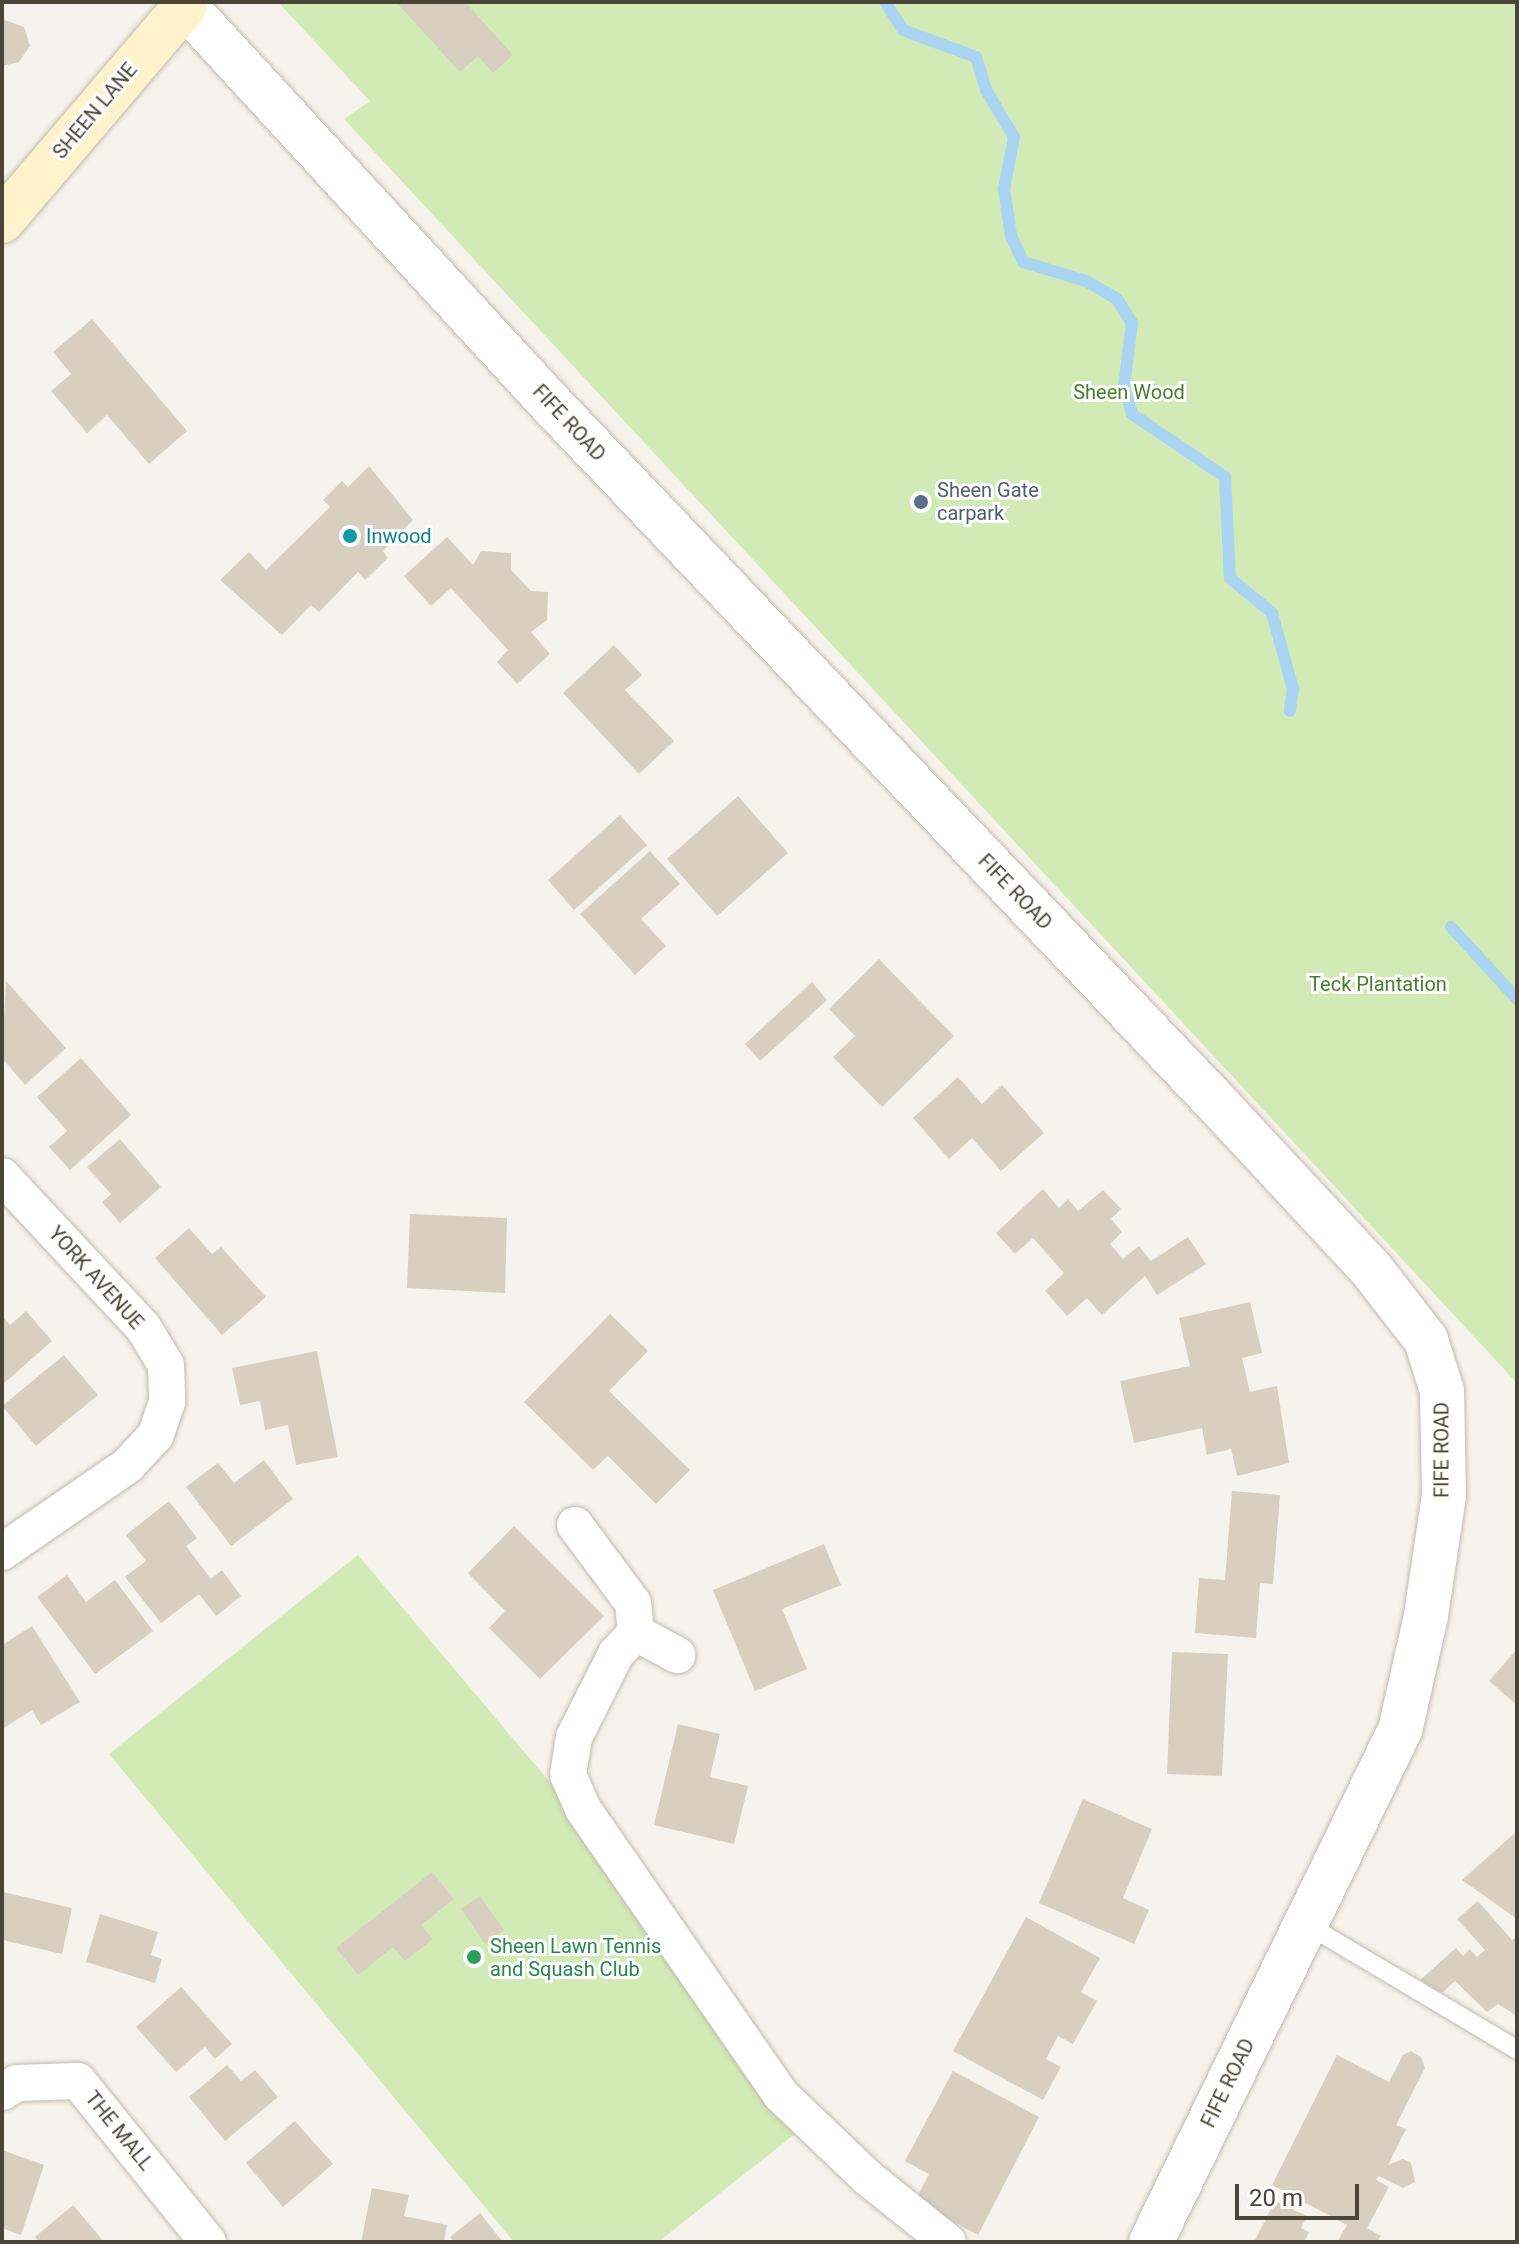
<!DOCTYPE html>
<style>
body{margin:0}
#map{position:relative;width:1519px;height:2244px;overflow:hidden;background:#f6f3ec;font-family:Roboto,sans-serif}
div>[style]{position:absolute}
.green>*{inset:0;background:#d2eab5}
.stream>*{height:12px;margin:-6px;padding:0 6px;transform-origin:6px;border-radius:6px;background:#a9d4f2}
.building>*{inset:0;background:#d8cfc1}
.roads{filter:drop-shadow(0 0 2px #c2bbae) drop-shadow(0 0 2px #c2bbae)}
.service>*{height:18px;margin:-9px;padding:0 9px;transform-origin:9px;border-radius:9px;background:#fff}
.minor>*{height:36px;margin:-18px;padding:0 18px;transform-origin:18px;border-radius:18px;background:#fff}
.tertiary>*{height:44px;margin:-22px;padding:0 22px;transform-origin:22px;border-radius:22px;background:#fff}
.secondary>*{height:44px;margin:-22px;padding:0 22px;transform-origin:22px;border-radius:22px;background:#fff3cd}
.dots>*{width:22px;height:22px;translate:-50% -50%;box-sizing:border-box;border:4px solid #fff;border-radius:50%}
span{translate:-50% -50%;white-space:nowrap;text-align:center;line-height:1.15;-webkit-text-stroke:6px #fff;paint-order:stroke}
.street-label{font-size:20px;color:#4b4439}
.park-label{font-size:20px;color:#4a7f2a}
.service-label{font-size:20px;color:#4e5e75}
.left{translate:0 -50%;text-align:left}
.culture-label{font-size:20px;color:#0d838f}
.leisure-label{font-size:20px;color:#27864d}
.frame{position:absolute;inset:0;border:4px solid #4b4439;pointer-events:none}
.scale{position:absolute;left:1235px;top:2184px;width:124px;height:36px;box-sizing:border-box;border:4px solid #4b4439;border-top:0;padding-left:10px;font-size:24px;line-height:28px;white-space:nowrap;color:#4b4439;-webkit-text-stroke:6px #fff;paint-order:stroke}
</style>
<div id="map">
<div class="green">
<i style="clip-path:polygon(278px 2px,1517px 2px,1517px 1383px,344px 119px,370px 101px)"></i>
<i style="clip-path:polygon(358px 1555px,548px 1780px,795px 2134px,658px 2242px,514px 2242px,109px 1754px)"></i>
</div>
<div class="stream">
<i style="left:885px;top:2px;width:33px;rotate:57deg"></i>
<i style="left:903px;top:30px;width:78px;rotate:20.3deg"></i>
<i style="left:976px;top:57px;width:34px;rotate:73deg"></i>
<i style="left:986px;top:90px;width:55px;rotate:59.2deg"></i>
<i style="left:1014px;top:137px;width:53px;rotate:100.9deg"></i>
<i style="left:1004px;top:189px;width:48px;rotate:81.5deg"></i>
<i style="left:1011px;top:236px;width:29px;rotate:65deg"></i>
<i style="left:1023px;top:262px;width:66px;rotate:16.8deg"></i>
<i style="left:1086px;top:281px;width:36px;rotate:30deg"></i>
<i style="left:1117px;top:299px;width:28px;rotate:58deg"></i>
<i style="left:1132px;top:323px;width:64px;rotate:97.2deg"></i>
<i style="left:1124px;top:386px;width:29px;rotate:74deg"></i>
<i style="left:1132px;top:414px;width:112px;rotate:34.1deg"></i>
<i style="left:1225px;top:477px;width:101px;rotate:87.2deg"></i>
<i style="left:1230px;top:578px;width:55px;rotate:39.8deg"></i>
<i style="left:1272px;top:613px;width:79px;rotate:74.6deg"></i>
<i style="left:1293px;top:689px;width:22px;rotate:98deg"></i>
<i style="left:1451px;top:927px;width:98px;rotate:47.5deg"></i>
</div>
<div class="building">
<i style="clip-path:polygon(396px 2px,465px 2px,513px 55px,493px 73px,478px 56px,460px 72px)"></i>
<i style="clip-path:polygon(2px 12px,5px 20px,24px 27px,30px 46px,19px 62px,2px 66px)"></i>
<i style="clip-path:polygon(92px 319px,187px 431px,149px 464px,107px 415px,87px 433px,51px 391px,71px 374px,53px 352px)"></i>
<i style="clip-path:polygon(369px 466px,413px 520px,383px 551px,388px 558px,365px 580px,358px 572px,319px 612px,311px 605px,282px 635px,220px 580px,249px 552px,266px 570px,330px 507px,323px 500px,342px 481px,348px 487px)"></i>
<i style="clip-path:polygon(447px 537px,473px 565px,481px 551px,511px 553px,511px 570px,531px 591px,548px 592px,547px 620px,531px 632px,550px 654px,517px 684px,497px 662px,508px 650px,451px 588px,431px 606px,404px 576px)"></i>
<i style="clip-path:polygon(614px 645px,642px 675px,625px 690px,674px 741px,639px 774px,563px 693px)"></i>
<i style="clip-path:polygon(738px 796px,788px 853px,717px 916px,667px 859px)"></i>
<i style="clip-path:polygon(620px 815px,647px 845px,574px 910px,548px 880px)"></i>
<i style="clip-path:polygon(650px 851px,680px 884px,641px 919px,666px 946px,635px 975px,580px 914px)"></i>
<i style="clip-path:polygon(879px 959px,954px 1036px,882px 1107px,833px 1057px,855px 1036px,829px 1009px)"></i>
<i style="clip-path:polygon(6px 981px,66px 1048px,25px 1085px,2px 1058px)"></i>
<i style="clip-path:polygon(812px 982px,827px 1000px,760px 1061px,745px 1044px)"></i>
<i style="clip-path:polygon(81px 1058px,131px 1115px,70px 1170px,49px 1147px,67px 1131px,37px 1097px)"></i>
<i style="clip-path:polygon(958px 1077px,982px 1104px,1002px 1085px,1044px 1133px,1001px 1171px,972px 1138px,949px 1159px,913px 1118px)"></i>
<i style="clip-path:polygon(120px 1139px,161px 1187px,120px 1223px,102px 1202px,111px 1194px,87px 1167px)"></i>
<i style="clip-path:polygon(1043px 1189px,1059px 1208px,1068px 1199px,1078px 1211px,1103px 1190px,1121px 1209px,1111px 1219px,1122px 1232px,1110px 1244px,1123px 1259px,1139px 1246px,1151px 1261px,1188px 1237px,1206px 1264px,1157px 1295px,1145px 1276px,1102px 1315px,1087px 1298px,1067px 1316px,1045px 1291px,1064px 1273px,1033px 1238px,1015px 1254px,996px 1233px)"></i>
<i style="clip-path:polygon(410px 1214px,507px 1218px,505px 1293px,407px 1288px)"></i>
<i style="clip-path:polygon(189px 1228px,212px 1254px,221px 1247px,266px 1297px,222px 1335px,155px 1258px)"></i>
<i style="clip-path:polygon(1250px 1302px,1262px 1353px,1242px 1358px,1250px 1392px,1277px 1386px,1289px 1463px,1237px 1476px,1231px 1449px,1207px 1455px,1202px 1428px,1134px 1443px,1120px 1381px,1190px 1366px,1179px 1318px)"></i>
<i style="clip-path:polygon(26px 1311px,52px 1341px,2px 1385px,2px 1316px,10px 1325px)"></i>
<i style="clip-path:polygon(610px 1314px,648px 1351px,609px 1391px,690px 1470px,656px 1504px,608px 1456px,593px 1470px,524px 1402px)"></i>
<i style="clip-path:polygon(317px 1351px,338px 1457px,296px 1465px,288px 1425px,265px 1430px,260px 1401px,240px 1405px,232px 1368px)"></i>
<i style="clip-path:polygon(64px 1355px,98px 1395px,36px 1446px,2px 1406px)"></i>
<i style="clip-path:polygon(264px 1460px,293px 1499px,231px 1546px,186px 1487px,218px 1463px,234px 1483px)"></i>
<i style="clip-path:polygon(1232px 1491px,1280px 1495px,1273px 1584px,1260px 1583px,1256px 1638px,1195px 1633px,1199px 1578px,1225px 1580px)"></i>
<i style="clip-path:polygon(169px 1501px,197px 1538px,186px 1546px,211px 1579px,222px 1570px,241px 1596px,216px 1616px,199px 1594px,161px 1623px,125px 1577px,146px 1561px,126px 1535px)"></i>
<i style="clip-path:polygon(514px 1526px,604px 1616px,540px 1679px,489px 1628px,505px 1611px,468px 1573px)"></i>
<i style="clip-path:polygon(824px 1544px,841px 1585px,782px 1609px,807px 1669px,755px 1691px,713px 1590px)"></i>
<i style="clip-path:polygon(67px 1575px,86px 1602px,115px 1580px,153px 1631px,95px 1674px,37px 1597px)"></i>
<i style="clip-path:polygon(32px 1626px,80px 1702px,41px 1725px,32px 1710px,2px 1729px,2px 1645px)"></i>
<i style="clip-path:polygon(1517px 1649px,1517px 1705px,1489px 1681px)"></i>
<i style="clip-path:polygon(1172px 1652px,1228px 1654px,1222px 1776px,1167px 1774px)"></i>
<i style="clip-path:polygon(678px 1724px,720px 1734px,710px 1777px,748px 1786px,734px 1844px,654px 1825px)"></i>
<i style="clip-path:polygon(1083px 1799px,1152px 1829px,1123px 1898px,1149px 1910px,1134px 1944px,1039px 1903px)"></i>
<i style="clip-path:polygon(1517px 1831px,1517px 1919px,1462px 1880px)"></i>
<i style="clip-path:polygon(432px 1872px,454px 1899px,421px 1925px,433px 1939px,405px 1961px,393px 1947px,358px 1975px,336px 1948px)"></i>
<i style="clip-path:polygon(3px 1892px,72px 1908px,62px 1954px,2px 1940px)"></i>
<i style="clip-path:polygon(480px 1896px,504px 1930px,485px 1944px,461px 1909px)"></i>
<i style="clip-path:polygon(1478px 1901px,1512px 1940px,1517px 1937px,1517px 2016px,1498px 2004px,1487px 2012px,1455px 1981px,1442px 1993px,1420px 1980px,1456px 1948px,1463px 1956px,1470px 1949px,1477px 1957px,1485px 1950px,1457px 1919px)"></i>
<i style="clip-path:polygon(100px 1914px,158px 1932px,151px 1955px,162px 1959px,155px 1983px,86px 1962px)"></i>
<i style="clip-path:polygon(1026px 1917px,1100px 1958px,1081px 1992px,1097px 2001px,1073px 2044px,1058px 2036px,1046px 2059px,1061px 2067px,1043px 2100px,953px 2051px)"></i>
<i style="clip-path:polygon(181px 1987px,232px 2044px,215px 2059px,205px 2047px,176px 2072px,136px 2027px)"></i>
<i style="clip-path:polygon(1411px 2051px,1421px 2057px,1425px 2068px,1396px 2125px,1406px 2129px,1388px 2165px,1403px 2159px,1411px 2163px,1415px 2182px,1403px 2188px,1379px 2176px,1376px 2180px,1389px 2187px,1367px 2228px,1381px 2236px,1377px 2242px,1337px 2242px,1347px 2225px,1272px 2185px,1337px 2055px,1389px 2082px,1403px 2055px)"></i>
<i style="clip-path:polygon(227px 2065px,241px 2081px,255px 2070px,278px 2097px,225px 2141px,189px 2097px)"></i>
<i style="clip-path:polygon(953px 2071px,1039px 2117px,978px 2235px,915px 2201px,929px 2174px,905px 2161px)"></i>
<i style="clip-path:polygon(295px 2121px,333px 2164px,283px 2207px,246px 2163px)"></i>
<i style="clip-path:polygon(2px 2150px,44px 2165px,21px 2235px,2px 2228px)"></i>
<i style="clip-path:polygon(372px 2188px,409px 2195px,404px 2216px,447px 2225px,444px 2242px,361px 2242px)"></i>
<i style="clip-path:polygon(1275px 2201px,1307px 2216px,1301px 2228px,1309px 2232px,1304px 2242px,1254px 2242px)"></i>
<i style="clip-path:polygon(73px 2205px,104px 2242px,39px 2242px,35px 2237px)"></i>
<i style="clip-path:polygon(480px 2213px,503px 2242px,454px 2242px,450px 2237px)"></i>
</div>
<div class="roads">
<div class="service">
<i style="left:1306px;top:1924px;width:246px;rotate:30.8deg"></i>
</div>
<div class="minor">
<i style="left:2px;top:1176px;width:207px;rotate:47deg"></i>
<i style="left:143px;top:1327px;width:44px;rotate:58.8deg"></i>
<i style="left:166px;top:1365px;width:37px;rotate:88deg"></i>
<i style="left:167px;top:1402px;width:36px;rotate:109deg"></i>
<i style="left:155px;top:1436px;width:41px;rotate:133deg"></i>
<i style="left:127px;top:1466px;width:152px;rotate:145.5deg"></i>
<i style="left:575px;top:1525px;width:97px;rotate:53.4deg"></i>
<i style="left:633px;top:1603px;width:30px;rotate:84deg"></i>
<i style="left:636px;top:1633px;width:29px;rotate:134deg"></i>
<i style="left:616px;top:1654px;width:93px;rotate:116.8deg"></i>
<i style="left:574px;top:1737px;width:38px;rotate:99deg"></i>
<i style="left:568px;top:1775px;width:37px;rotate:66deg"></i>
<i style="left:583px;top:1809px;width:346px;rotate:55.3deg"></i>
<i style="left:780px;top:2094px;width:122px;rotate:43.7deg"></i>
<i style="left:868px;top:2178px;width:102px;rotate:38.7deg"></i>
<i style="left:636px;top:1633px;width:47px;rotate:28.2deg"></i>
<i style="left:2px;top:2092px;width:17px;rotate:-31deg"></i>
<i style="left:17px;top:2083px;width:61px;rotate:-1.9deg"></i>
<i style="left:78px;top:2081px;width:207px;rotate:51.1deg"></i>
</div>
<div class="tertiary">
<i style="left:185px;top:6px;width:541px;rotate:47.4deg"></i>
<i style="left:551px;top:404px;width:958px;rotate:46.4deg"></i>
<i style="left:1212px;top:1098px;width:233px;rotate:47.1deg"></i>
<i style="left:1371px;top:1269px;width:90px;rotate:52.2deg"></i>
<i style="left:1426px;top:1340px;width:53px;rotate:72.6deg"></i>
<i style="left:1442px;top:1391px;width:104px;rotate:88.9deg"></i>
<i style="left:1444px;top:1495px;width:122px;rotate:98.5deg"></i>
<i style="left:1426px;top:1616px;width:117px;rotate:102.8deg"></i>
<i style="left:1400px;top:1730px;width:569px;rotate:115.93deg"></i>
</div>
<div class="secondary">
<i style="left:2px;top:221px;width:282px;rotate:-49.6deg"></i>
</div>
</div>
<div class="dots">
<i style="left:921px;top:502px;background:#5c6f8a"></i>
<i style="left:350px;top:536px;background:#0f9aa8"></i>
<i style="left:474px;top:1957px;background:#2e9e5b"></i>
</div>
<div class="street-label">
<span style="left:95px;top:111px;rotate:-50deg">SHEEN LANE</span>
<span style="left:569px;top:423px;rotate:47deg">FIFE ROAD</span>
<span style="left:1015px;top:892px;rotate:46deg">FIFE ROAD</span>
<span style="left:96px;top:1278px;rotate:48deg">YORK AVENUE</span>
<span style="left:1442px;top:1450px;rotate:-90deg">FIFE ROAD</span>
<span style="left:1228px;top:2083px;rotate:-64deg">FIFE ROAD</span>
<span style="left:119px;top:2131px;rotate:51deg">THE MALL</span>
</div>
<div class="park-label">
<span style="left:1129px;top:392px">Sheen Wood</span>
<span style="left:1378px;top:984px">Teck Plantation</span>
</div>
<div class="service-label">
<span class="left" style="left:937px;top:502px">Sheen Gate<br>carpark</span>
</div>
<div class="culture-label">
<span class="left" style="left:366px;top:536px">Inwood</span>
</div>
<div class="leisure-label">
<span class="left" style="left:490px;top:1958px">Sheen Lawn Tennis<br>and Squash Club</span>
</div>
<div class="frame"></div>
<div class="scale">20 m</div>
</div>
